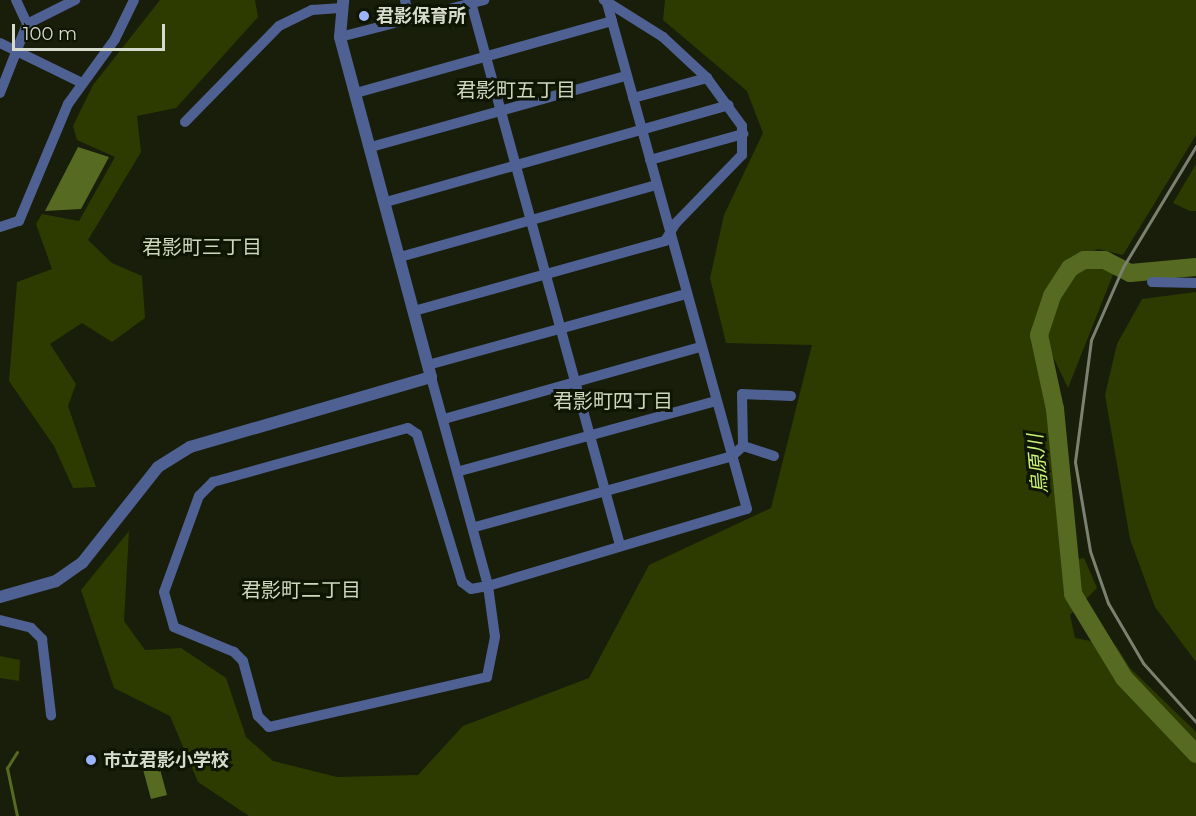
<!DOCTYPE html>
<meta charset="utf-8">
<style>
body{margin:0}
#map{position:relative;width:1196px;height:816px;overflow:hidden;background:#181e0a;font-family:Montserrat,"Noto Sans JP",sans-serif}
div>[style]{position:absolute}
.green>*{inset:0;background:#2d3b01}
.water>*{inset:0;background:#566b21}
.stream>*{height:3px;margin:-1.5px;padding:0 1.5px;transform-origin:1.5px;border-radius:1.5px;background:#566b21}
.river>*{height:18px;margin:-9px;padding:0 9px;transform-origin:9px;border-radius:9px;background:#566b21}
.minor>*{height:10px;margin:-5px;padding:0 5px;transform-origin:5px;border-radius:5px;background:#4f6093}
.tertiary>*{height:12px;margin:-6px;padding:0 6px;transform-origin:6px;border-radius:6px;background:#4f6093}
.rail>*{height:3px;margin:-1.5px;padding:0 1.5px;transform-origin:1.5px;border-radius:1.5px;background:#7b8070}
.dots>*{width:16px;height:16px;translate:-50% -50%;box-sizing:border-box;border:3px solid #0f1503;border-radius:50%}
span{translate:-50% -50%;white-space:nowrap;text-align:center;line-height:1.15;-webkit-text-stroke:6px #0f1503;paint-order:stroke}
.poi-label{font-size:18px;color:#d6dbce;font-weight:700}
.left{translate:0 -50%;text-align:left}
.neighbourhood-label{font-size:20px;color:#ced7bd}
.water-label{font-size:20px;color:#ccf275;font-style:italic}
.scale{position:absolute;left:12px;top:24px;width:153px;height:27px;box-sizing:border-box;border:3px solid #d6dbce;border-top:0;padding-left:8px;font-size:18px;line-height:21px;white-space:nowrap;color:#d6dbce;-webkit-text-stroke:4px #0f1503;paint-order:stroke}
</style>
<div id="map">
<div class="green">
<i style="clip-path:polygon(160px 0,255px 0,258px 17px,176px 108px,137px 116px,141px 152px,88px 240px,112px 263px,142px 276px,145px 318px,112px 342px,82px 323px,50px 344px,76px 384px,68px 406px,96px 487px,73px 488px,54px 446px,9px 381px,17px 282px,52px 269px,36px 224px,42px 214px,79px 221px,115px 157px,77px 140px,73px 126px,93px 85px)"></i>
<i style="clip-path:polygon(665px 0,1196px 0,1196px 135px,1123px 255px,1098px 249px,1074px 261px,1114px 272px,1068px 388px,1046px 342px,1032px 343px,1060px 417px,1067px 474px,1065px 562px,1084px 558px,1097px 588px,1070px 615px,1075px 638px,1116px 646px,1130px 668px,1196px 732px,1196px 816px,249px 816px,198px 782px,170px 716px,114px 688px,81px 590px,129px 531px,124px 621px,145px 650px,181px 648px,226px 678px,246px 737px,273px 761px,337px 777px,418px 775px,463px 726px,589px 678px,649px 565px,771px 508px,812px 345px,726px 343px,710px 278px,724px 215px,763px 133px,747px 91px,663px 20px)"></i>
<i style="clip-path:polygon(1196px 164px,1196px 211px,1190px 211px,1173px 203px)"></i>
<i style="clip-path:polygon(1196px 292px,1196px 662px,1155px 607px,1130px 539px,1105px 395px,1117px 344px,1142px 299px)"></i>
<i style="clip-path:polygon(0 656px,20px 660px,19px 681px,0 678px)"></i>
</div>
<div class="water">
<i style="clip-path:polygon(78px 147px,109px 157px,81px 209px,45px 211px)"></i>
<i style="clip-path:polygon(157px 758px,167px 795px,151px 799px,141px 762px)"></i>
</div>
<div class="stream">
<i style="left:17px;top:752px;width:19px;rotate:122deg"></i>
<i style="left:7px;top:768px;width:49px;rotate:78.2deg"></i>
</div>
<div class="river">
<i style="left:1196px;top:267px;width:66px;rotate:174.8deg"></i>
<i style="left:1130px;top:273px;width:28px;rotate:-153deg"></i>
<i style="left:1105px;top:260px;width:21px;rotate:180deg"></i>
<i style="left:1084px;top:260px;width:16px;rotate:150deg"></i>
<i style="left:1070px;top:268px;width:33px;rotate:123deg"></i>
<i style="left:1052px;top:296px;width:41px;rotate:108.4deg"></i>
<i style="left:1039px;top:335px;width:76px;rotate:77.8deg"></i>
<i style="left:1055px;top:409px;width:186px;rotate:84.4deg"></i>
<i style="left:1073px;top:594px;width:98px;rotate:58.7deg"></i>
<i style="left:1124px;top:678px;width:105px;rotate:46.5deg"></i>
</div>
<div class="minor">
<i style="left:16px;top:0;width:26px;rotate:65deg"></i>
<i style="left:405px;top:0;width:19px;rotate:78deg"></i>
<i style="left:472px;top:6px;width:559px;rotate:74.65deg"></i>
<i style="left:340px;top:37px;width:149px;rotate:-14.4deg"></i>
<i style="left:0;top:43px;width:89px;rotate:26deg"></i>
<i style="left:0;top:93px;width:74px;rotate:-68.6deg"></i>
<i style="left:27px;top:24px;width:54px;rotate:-26.6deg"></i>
<i style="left:356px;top:93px;width:266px;rotate:-15.7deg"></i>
<i style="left:633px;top:98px;width:77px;rotate:-15.1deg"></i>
<i style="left:185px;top:122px;width:134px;rotate:-45.6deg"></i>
<i style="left:279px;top:26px;width:37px;rotate:-26deg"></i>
<i style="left:312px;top:10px;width:27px;rotate:-4deg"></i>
<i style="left:371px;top:147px;width:265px;rotate:-15.6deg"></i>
<i style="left:650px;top:160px;width:97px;rotate:-15.6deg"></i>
<i style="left:386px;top:202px;width:356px;rotate:-15.8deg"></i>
<i style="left:0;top:227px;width:20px;rotate:-18deg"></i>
<i style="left:19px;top:221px;width:127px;rotate:-67.3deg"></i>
<i style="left:68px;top:104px;width:80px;rotate:-54.1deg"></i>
<i style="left:115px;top:39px;width:43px;rotate:-64deg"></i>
<i style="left:400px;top:257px;width:267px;rotate:-15.7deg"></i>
<i style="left:1152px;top:282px;width:44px;rotate:1.3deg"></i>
<i style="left:414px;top:311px;width:261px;rotate:-15.6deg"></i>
<i style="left:665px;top:241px;width:21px;rotate:-59deg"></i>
<i style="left:676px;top:223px;width:95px;rotate:-45.9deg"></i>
<i style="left:742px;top:155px;width:29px;rotate:-90deg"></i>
<i style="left:742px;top:126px;width:59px;rotate:-126.1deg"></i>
<i style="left:707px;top:78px;width:60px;rotate:-137deg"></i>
<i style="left:663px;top:37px;width:70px;rotate:-147.9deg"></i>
<i style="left:428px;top:365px;width:268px;rotate:-15.4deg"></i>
<i style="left:431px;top:377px;width:217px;rotate:74.7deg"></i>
<i style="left:488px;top:586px;width:270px;rotate:-16.6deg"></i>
<i style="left:747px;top:509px;width:525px;rotate:-105.47deg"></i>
<i style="left:444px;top:419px;width:267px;rotate:-15.7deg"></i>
<i style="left:408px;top:428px;width:11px;rotate:34deg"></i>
<i style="left:417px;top:434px;width:155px;rotate:73.1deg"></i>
<i style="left:462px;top:582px;width:11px;rotate:38deg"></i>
<i style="left:471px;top:589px;width:17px;rotate:-10deg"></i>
<i style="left:488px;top:586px;width:51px;rotate:82.2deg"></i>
<i style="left:495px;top:637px;width:41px;rotate:101.3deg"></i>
<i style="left:487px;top:677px;width:224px;rotate:167.1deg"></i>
<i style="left:269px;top:727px;width:16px;rotate:-135deg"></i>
<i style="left:258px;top:716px;width:57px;rotate:-105.3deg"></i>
<i style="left:243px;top:661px;width:13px;rotate:-135deg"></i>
<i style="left:234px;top:652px;width:65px;rotate:-157.4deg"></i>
<i style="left:174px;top:627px;width:36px;rotate:-106deg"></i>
<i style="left:164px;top:592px;width:102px;rotate:-70deg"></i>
<i style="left:199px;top:496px;width:20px;rotate:-45deg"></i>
<i style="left:213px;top:482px;width:202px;rotate:-15.5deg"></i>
<i style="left:774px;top:456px;width:33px;rotate:-162deg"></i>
<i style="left:743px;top:446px;width:52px;rotate:-91.1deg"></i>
<i style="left:742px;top:394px;width:49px;rotate:2.3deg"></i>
<i style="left:460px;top:471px;width:265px;rotate:-15.3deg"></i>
<i style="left:475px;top:527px;width:267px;rotate:-15.4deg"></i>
<i style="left:732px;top:456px;width:15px;rotate:-42deg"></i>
<i style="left:0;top:620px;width:32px;rotate:14deg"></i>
<i style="left:31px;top:628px;width:16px;rotate:45deg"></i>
<i style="left:42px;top:639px;width:77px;rotate:83.2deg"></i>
</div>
<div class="tertiary">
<i style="left:0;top:597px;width:58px;rotate:-15.9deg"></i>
<i style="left:56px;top:581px;width:32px;rotate:-35deg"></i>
<i style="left:82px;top:563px;width:122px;rotate:-51.6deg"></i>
<i style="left:158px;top:467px;width:38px;rotate:-32deg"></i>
<i style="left:190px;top:447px;width:251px;rotate:-16.2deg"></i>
<i style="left:431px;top:377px;width:352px;rotate:-105deg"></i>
<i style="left:340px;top:37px;width:37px;rotate:-85deg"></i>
</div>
<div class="rail">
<i style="left:1196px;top:146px;width:141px;rotate:121.1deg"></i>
<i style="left:1123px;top:267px;width:80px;rotate:113.7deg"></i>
<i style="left:1091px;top:340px;width:123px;rotate:97.5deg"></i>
<i style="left:1075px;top:462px;width:90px;rotate:80.4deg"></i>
<i style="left:1090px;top:551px;width:55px;rotate:70.9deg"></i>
<i style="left:1108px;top:603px;width:69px;rotate:59.7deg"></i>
<i style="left:1143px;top:663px;width:79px;rotate:48.1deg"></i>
</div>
<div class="dots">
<i style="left:364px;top:16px;background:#9bb4fd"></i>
<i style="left:91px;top:760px;background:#9bb4fd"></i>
</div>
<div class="poi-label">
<span class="left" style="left:376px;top:16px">君影保育所</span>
<span class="left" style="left:103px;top:760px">市立君影小学校</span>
</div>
<div class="neighbourhood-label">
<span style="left:516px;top:90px">君影町五丁目</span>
<span style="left:202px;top:247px">君影町三丁目</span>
<span style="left:613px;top:401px">君影町四丁目</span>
<span style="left:301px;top:590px">君影町二丁目</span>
</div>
<div class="water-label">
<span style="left:1038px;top:464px;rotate:-95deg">烏原川</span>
</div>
<div class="scale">100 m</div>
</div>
